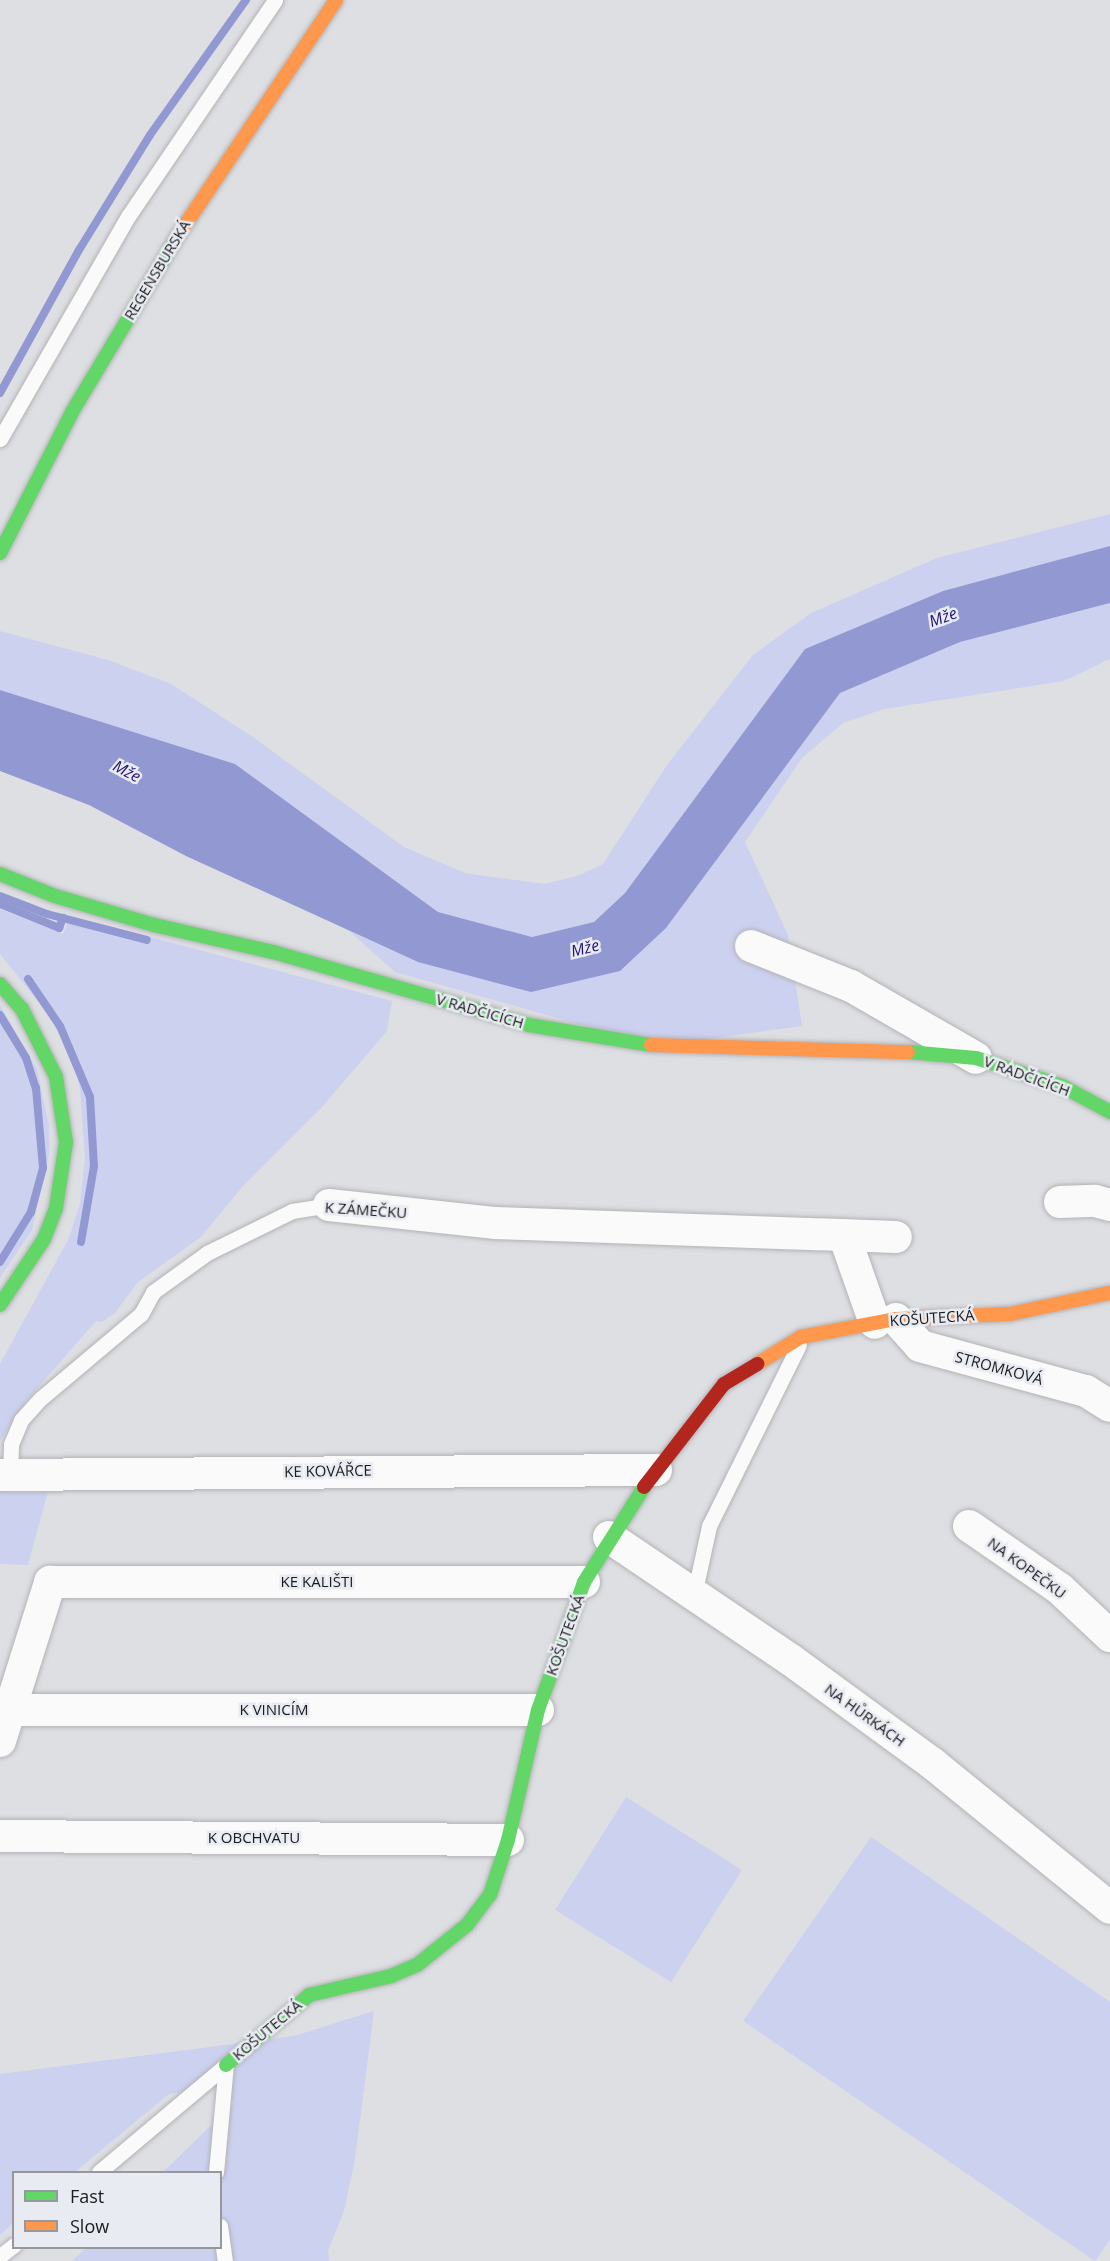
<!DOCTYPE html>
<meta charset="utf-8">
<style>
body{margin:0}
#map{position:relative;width:1110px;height:2261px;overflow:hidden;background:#dedfe3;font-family:"Open Sans",sans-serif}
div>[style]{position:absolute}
.green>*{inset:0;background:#ccd1f0}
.water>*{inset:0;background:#9198d2}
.stream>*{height:8px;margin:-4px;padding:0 4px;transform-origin:4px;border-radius:4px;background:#9198d2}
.roads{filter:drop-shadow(0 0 2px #b3b3b6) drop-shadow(0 0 2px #b3b3b6)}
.lane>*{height:15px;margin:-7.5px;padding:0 7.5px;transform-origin:7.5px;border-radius:7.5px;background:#fafafb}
.street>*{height:32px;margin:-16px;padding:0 16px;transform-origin:16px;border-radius:16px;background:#fafafb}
.fast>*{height:14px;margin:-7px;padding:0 7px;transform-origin:7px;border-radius:7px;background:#63d668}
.slow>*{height:14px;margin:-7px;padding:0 7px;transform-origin:7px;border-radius:7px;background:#ff974d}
.jam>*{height:14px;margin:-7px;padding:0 7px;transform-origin:7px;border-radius:7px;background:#b3261e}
span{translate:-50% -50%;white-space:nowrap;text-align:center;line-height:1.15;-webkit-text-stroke:5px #e9ebf2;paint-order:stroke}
.street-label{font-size:15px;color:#1a1b1d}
.water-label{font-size:16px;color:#1f1272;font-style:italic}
.legend{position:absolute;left:12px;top:2171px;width:210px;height:78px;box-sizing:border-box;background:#e9ebf2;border:2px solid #96989d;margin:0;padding:8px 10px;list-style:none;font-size:18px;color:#1a1b1d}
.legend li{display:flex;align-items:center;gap:12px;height:30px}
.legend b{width:30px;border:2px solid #96989d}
</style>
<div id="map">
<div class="green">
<i style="clip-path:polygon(1110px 514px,1110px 546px,1107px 548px,943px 591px,805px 649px,625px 893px,594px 922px,532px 937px,438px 912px,235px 764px,0 690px,0 631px,108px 660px,171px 684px,250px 735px,404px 847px,465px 873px,545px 884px,580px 875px,603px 864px,667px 765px,753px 655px,811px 613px,937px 558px)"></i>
<i style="clip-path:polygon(1110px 603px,1110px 659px,1064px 681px,884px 709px,843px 723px,802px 758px,745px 842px,788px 935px,802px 1026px,656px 1046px,395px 972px,349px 931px,418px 962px,666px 928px,840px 693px,960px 642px)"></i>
<i style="clip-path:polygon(0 909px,63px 934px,70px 916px,392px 1001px,387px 1031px,322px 1107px,243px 1186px,201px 1237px,138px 1282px,115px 1313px,102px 1322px,96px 1321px,27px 1400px,0 1441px,0 1364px,69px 1238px,80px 1204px,85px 1158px,80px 1088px,70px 1054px,48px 1014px,0 954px)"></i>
<i style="clip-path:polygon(0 1005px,37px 1069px,49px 1125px,49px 1154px,32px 1230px,0 1278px)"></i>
<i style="clip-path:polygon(50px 1484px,28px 1565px,0 1564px,0 1485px)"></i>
<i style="clip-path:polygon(626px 1797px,742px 1870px,671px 1982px,555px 1910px)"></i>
<i style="clip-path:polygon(871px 1837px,1110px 2002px,1110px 2240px,1095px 2261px,743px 2021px)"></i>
<i style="clip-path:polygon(374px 2011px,355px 2159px,344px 2211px,328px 2251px,329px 2261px,72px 2261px,86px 2248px,220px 2248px,220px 2172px,163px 2172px,234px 2103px,223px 2086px,169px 2094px,75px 2172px,14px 2172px,13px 2223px,0 2235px,0 2074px,294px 2036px)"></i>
</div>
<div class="water">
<i style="clip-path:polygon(1110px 546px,1110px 603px,960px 642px,840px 693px,666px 928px,620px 971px,531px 992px,418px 962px,186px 856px,89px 805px,0 771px,0 690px,235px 764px,438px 912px,532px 937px,594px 922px,625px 893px,805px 649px,943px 591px)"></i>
</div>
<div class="stream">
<i style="left:0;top:393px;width:163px;rotate:-61.1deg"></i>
<i style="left:79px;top:250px;width:135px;rotate:-58.3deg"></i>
<i style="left:150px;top:135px;width:166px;rotate:-54.6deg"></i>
<i style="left:0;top:896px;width:50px;rotate:21deg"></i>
<i style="left:47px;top:914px;width:103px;rotate:14.6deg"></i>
<i style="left:0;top:904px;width:64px;rotate:22.1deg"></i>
<i style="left:59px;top:928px;width:11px;rotate:-68deg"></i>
<i style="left:28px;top:979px;width:57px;rotate:55.8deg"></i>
<i style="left:60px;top:1026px;width:77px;rotate:67.1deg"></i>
<i style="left:90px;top:1097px;width:69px;rotate:86.7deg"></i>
<i style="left:94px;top:1166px;width:77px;rotate:99.7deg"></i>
<i style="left:0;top:1015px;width:50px;rotate:58.8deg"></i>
<i style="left:26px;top:1058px;width:32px;rotate:72deg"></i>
<i style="left:36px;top:1088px;width:80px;rotate:85deg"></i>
<i style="left:43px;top:1168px;width:46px;rotate:105.3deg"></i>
<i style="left:31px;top:1212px;width:59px;rotate:121.8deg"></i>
</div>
<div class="roads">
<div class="lane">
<i style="left:0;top:439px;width:258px;rotate:-60.1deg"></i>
<i style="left:129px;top:215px;width:260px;rotate:-55.8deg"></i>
<i style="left:10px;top:1475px;width:31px;rotate:-88deg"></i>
<i style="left:11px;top:1444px;width:26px;rotate:-67deg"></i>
<i style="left:21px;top:1420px;width:28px;rotate:-48deg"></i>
<i style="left:40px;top:1399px;width:132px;rotate:-40.1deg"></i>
<i style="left:141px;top:1314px;width:25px;rotate:-61deg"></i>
<i style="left:153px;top:1292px;width:67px;rotate:-35.8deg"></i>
<i style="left:207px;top:1253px;width:95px;rotate:-26.3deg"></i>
<i style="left:292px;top:1211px;width:37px;rotate:-9deg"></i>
<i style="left:694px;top:1595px;width:71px;rotate:-77.7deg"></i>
<i style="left:709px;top:1526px;width:202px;rotate:-63.6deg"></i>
<i style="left:99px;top:2172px;width:166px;rotate:-40.1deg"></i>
<i style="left:216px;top:2172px;width:107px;rotate:-84.7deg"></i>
<i style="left:220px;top:2226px;width:35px;rotate:82deg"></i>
<i style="left:0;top:2256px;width:18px;rotate:-38deg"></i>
</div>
<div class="street">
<i style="left:751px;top:946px;width:108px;rotate:21.8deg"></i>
<i style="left:851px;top:986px;width:144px;rotate:29.9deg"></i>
<i style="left:1060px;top:1202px;width:35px;rotate:-2deg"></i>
<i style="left:1095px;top:1201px;width:16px;rotate:15deg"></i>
<i style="left:329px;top:1205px;width:168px;rotate:6.2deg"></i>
<i style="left:496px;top:1223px;width:400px;rotate:2deg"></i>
<i style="left:844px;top:1235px;width:93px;rotate:70.6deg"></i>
<i style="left:896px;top:1319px;width:36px;rotate:48deg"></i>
<i style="left:920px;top:1346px;width:172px;rotate:15.2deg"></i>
<i style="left:1086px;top:1391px;width:28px;rotate:32deg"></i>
<i style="left:0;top:1475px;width:656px;rotate:-0.44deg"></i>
<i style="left:969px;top:1526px;width:111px;rotate:34.7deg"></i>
<i style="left:1060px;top:1589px;width:69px;rotate:43.2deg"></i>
<i style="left:609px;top:1537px;width:220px;rotate:34.1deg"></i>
<i style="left:791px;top:1660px;width:176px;rotate:36.2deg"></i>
<i style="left:933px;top:1764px;width:228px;rotate:39.1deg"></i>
<i style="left:10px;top:1710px;width:528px"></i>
<i style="left:0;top:1741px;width:167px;rotate:-72.5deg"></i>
<i style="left:50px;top:1582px;width:534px"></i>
<i style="left:0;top:1836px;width:508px;rotate:0.45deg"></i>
</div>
<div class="fast">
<i style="left:0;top:553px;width:158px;rotate:-62.9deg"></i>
<i style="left:72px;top:412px;width:204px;rotate:-59deg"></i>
<i style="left:0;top:874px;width:59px;rotate:21.8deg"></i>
<i style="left:55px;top:896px;width:103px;rotate:16.3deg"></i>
<i style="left:154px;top:925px;width:122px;rotate:12.8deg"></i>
<i style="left:273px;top:952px;width:266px;rotate:15.9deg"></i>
<i style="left:529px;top:1025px;width:124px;rotate:9.3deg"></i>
<i style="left:0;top:984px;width:33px;rotate:49deg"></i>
<i style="left:22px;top:1009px;width:76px;rotate:63.4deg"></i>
<i style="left:56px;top:1077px;width:66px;rotate:81.3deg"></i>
<i style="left:66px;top:1142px;width:67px;rotate:98.6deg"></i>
<i style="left:56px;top:1208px;width:33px;rotate:111deg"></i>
<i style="left:44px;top:1239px;width:79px;rotate:123.7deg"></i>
<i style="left:908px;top:1052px;width:68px;rotate:5deg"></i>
<i style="left:976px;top:1058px;width:90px;rotate:18deg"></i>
<i style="left:1062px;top:1086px;width:55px;rotate:28.4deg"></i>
<i style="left:226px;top:2065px;width:109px;rotate:-40.1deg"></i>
<i style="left:309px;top:1995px;width:84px;rotate:-13deg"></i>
<i style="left:391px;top:1976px;width:28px;rotate:-23deg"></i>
<i style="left:417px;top:1965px;width:64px;rotate:-38.7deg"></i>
<i style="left:467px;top:1925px;width:38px;rotate:-53deg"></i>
<i style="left:490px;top:1895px;width:58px;rotate:-71.9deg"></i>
<i style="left:508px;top:1840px;width:133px;rotate:-77deg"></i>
<i style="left:538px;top:1710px;width:136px;rotate:-70.2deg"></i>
<i style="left:584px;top:1582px;width:112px;rotate:-57.7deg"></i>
</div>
<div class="slow">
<i style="left:177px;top:237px;width:285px;rotate:-56.1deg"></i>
<i style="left:651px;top:1045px;width:257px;rotate:1.6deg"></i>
<i style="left:757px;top:1364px;width:52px;rotate:-31.5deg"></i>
<i style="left:801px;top:1337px;width:97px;rotate:-10.7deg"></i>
<i style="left:896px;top:1319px;width:114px;rotate:-2.5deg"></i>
<i style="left:1010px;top:1314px;width:102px;rotate:-11.9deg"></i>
</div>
<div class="jam">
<i style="left:644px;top:1487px;width:130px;rotate:-52.2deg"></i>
<i style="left:724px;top:1384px;width:39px;rotate:-31deg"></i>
</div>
</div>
<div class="street-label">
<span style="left:157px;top:270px;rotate:-59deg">REGENSBURSKÁ</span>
<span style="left:480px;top:1011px;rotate:16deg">V RADČICÍCH</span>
<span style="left:1027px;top:1076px;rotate:20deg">V RADČICÍCH</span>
<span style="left:366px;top:1210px;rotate:4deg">K ZÁMEČKU</span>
<span style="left:932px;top:1318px;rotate:-4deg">KOŠUTECKÁ</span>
<span style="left:999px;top:1368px;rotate:15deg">STROMKOVÁ</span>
<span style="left:328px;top:1471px;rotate:-1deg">KE KOVÁŘCE</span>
<span style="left:1027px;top:1568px;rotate:36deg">NA KOPEČKU</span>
<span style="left:317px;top:1582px">KE KALIŠTI</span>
<span style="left:565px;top:1635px;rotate:-70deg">KOŠUTECKÁ</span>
<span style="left:274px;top:1710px">K VINICÍM</span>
<span style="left:865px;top:1715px;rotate:36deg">NA HŮRKÁCH</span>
<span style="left:254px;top:1838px">K OBCHVATU</span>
<span style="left:267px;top:2030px;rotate:-40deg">KOŠUTECKÁ</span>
</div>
<div class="water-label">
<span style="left:943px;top:617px;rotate:-20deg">Mže</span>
<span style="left:127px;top:771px;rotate:28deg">Mže</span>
<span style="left:585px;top:948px;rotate:-14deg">Mže</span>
</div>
<ul class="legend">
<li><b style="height:8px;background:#63d668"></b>Fast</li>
<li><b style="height:8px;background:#ff974d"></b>Slow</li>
</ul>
</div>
